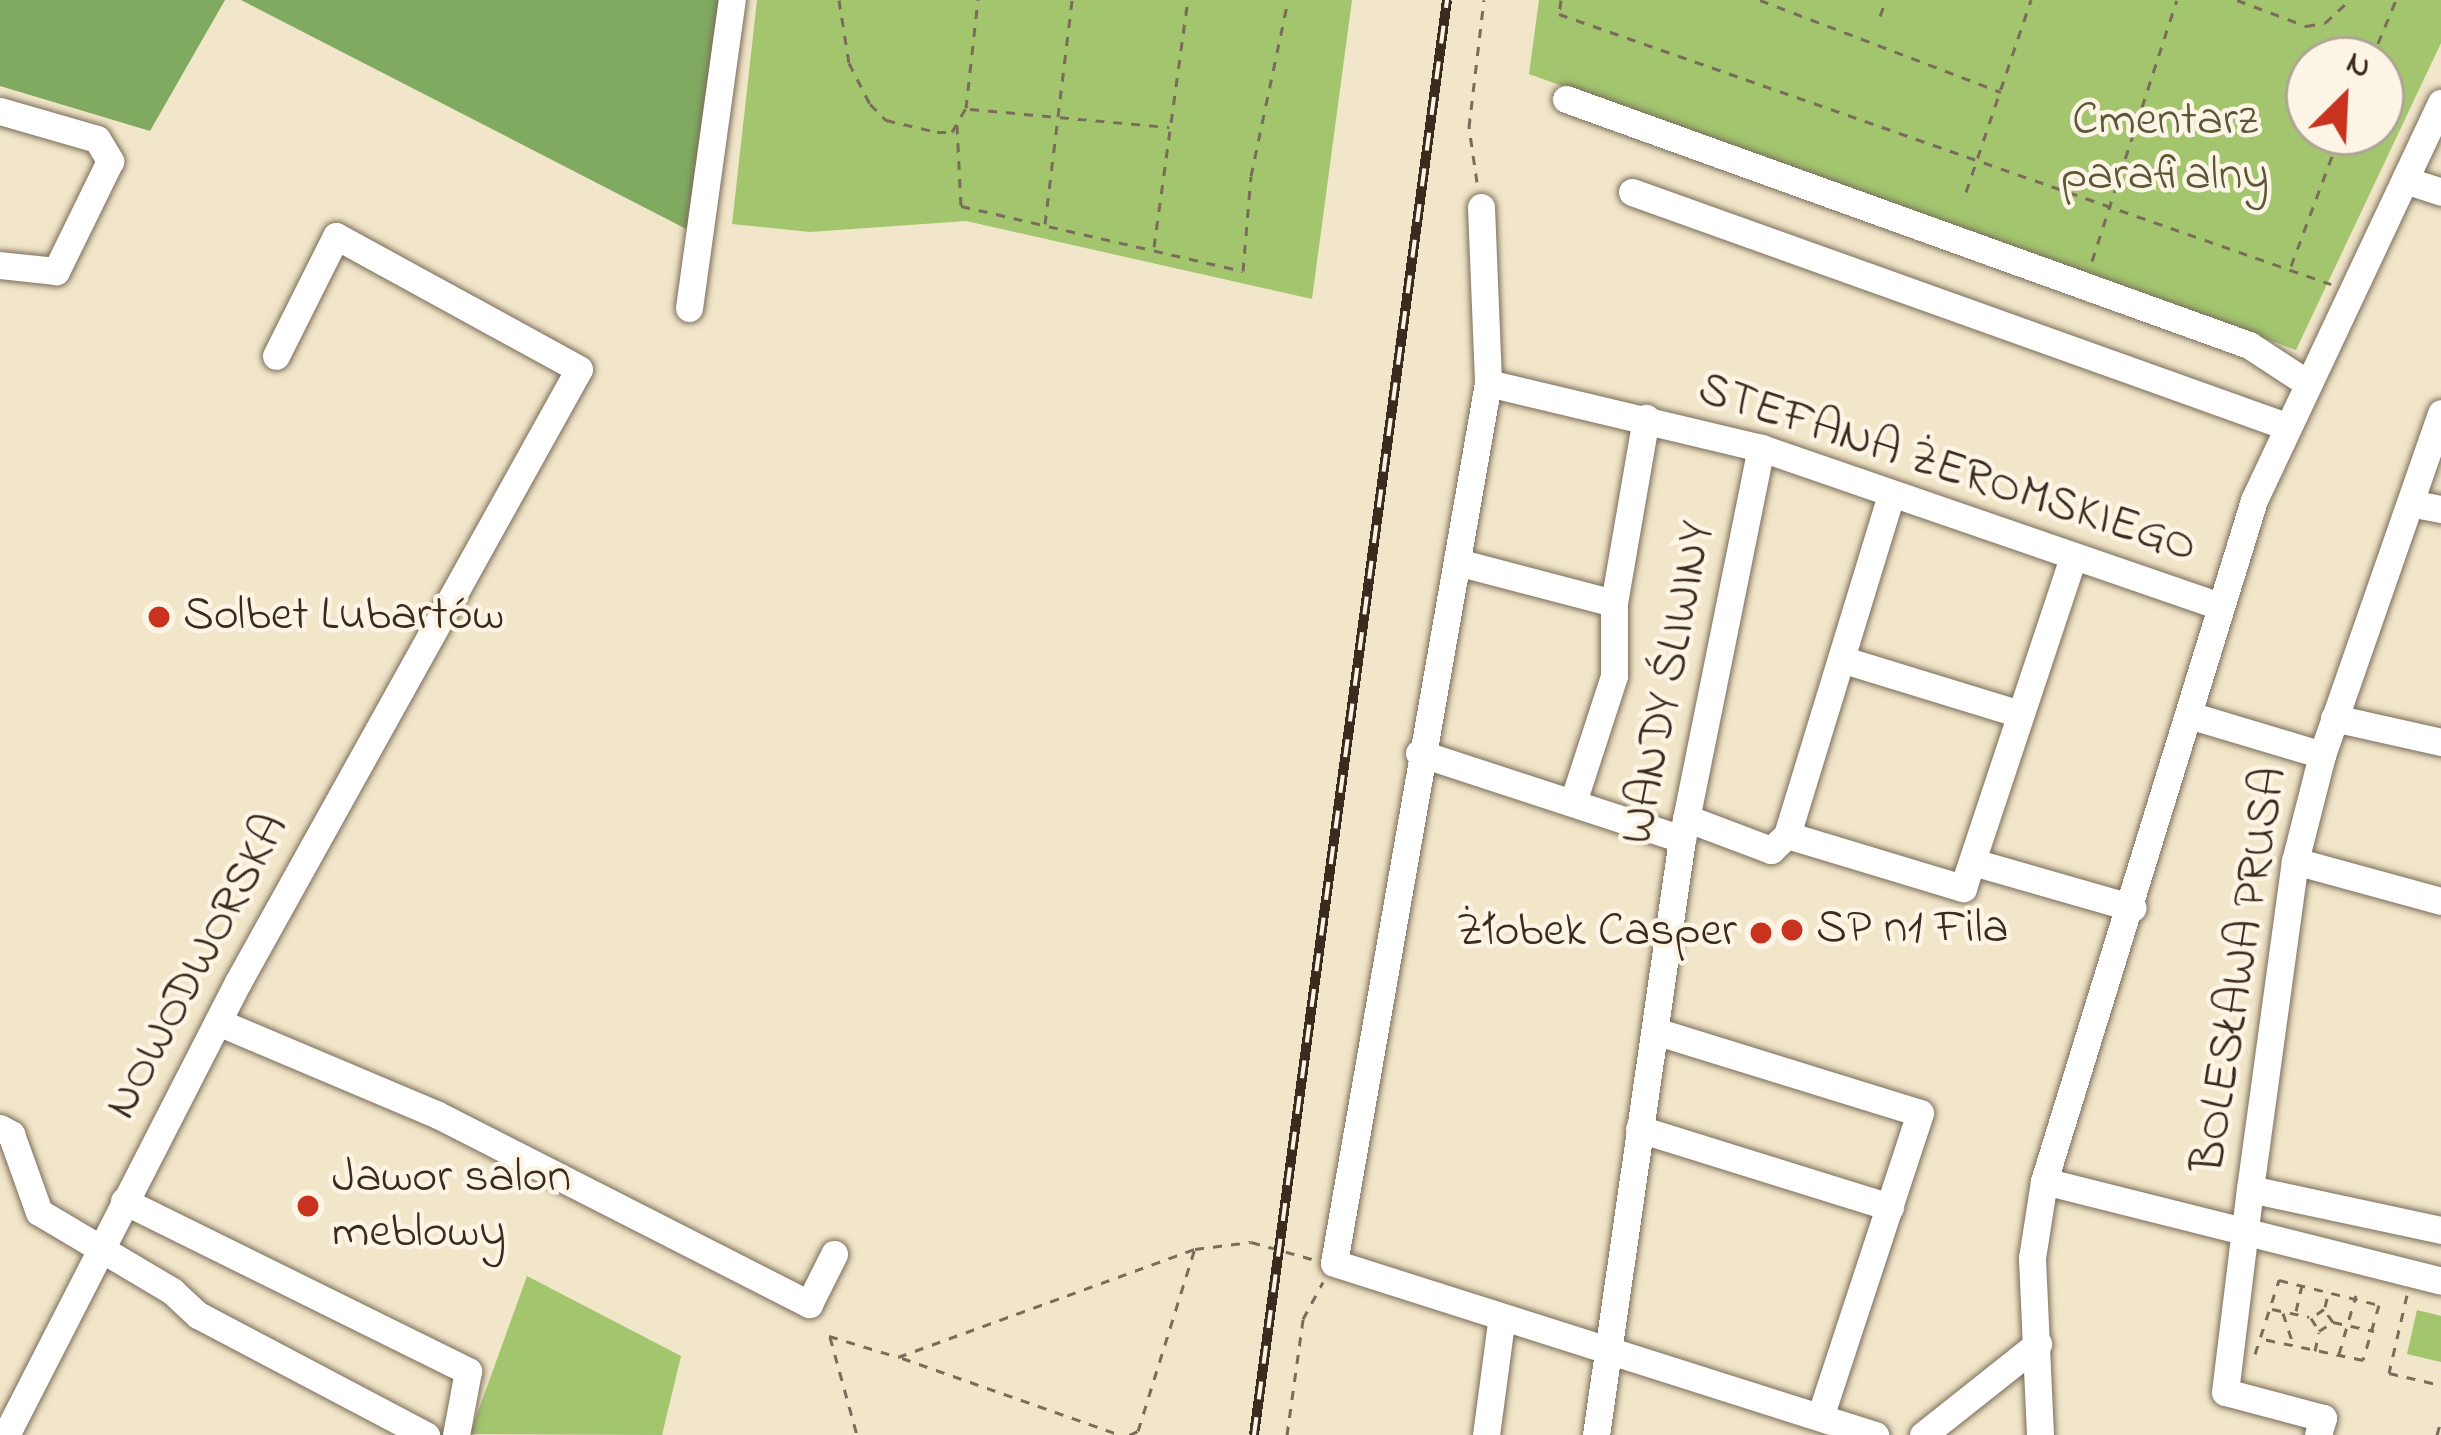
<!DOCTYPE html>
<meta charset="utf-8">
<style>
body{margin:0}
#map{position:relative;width:2441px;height:1435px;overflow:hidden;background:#f1e6c9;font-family:"Indie Flower",sans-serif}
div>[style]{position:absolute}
.green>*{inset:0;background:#a2c56e}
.forest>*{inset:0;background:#81aa61}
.path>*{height:3px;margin-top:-1.5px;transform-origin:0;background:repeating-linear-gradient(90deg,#7b6c5a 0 9px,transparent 0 18px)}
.roads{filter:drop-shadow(0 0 3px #7b6c5a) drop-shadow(0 0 3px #7b6c5a)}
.minor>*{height:27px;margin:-13.5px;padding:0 13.5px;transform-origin:13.5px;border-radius:13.5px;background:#fff}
.rail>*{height:10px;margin-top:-5px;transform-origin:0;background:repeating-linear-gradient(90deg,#fcf5e5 0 18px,#3b2a1e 0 36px);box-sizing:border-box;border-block:3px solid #3b2a1e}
.dots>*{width:33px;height:33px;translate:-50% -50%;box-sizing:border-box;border:6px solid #fcf5e5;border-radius:50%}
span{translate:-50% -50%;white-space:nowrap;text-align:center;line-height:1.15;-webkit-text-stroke:9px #fcf5e5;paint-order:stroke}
.park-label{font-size:48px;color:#5a5836}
.street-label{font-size:48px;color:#3b2a1e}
.poi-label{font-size:48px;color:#3b2a1e}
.left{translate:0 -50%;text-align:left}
.right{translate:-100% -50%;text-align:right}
.north{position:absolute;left:2285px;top:36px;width:120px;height:120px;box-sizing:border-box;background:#fcf5e5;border:3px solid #afa495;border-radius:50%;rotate:24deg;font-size:33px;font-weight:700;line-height:48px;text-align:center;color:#3b2a1e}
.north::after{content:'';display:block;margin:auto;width:42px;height:54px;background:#c8321e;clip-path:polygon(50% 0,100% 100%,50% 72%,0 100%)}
</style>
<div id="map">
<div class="green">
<i style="clip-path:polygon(757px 0,1352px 0,1312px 299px,966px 221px,810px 232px,732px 224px)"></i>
<i style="clip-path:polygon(evenodd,1539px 0,2441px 0,2441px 43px,2296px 350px,1529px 74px,1539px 0,2309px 60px,2381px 60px,2381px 132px,2309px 132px,2309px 60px)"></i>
<i style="clip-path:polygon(527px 1276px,681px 1356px,662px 1435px,470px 1434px)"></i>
<i style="clip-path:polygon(2417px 1310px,2441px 1316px,2441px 1362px,2407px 1354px)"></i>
</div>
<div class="forest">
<i style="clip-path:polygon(0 0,225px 0,150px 131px,0 86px)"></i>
<i style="clip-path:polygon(241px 0,723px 0,694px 233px)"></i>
</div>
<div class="path">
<i style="left:839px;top:0;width:64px;rotate:81deg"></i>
<i style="left:849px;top:63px;width:46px;rotate:62.9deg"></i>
<i style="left:870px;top:104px;width:23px;rotate:45deg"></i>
<i style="left:886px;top:120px;width:52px;rotate:13.2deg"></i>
<i style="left:937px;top:132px;width:15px"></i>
<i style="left:952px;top:132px;width:28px;rotate:-60deg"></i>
<i style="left:966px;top:108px;width:109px;rotate:-83.7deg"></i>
<i style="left:1561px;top:0;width:14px;rotate:98deg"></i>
<i style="left:1559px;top:14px;width:818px;rotate:19.28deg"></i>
<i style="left:1760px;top:0;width:258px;rotate:20.9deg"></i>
<i style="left:2237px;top:0;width:74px;rotate:20.6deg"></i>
<i style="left:2306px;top:26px;width:19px;rotate:-9deg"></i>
<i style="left:2325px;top:23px;width:34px;rotate:-43deg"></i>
<i style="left:1880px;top:16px;width:17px;rotate:-69deg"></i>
<i style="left:2371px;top:60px;width:65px;rotate:-67.4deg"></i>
<i style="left:970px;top:109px;width:200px;rotate:5.2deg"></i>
<i style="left:957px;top:125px;width:81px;rotate:87.2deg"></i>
<i style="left:961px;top:206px;width:289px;rotate:13deg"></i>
<i style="left:1243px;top:271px;width:95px;rotate:-85.2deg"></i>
<i style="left:1251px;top:176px;width:180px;rotate:-78.1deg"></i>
<i style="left:1477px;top:182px;width:56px;rotate:-98.3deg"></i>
<i style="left:1469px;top:127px;width:128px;rotate:-83.3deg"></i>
<i style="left:1966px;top:192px;width:203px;rotate:-71.3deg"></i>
<i style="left:1045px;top:224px;width:226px;rotate:-83.1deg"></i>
<i style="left:1154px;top:247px;width:249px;rotate:-82.2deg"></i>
<i style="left:2092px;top:261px;width:274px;rotate:-72deg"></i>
<i style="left:2291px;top:266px;width:143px;rotate:-69.5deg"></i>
<i style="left:2407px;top:1295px;width:80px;rotate:103deg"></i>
<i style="left:2389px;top:1373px;width:53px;rotate:13deg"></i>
<i style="left:2325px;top:1307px;width:18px;rotate:-77deg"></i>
<i style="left:2272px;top:1309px;width:38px;rotate:12deg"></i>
<i style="left:2296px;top:1311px;width:27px;rotate:-77deg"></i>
<i style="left:2283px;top:1313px;width:33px;rotate:72deg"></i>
<i style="left:2333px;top:1322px;width:16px;rotate:-125deg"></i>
<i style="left:2324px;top:1309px;width:16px;rotate:145deg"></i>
<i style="left:2311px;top:1318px;width:15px;rotate:58deg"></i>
<i style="left:2319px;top:1331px;width:17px;rotate:-33deg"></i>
<i style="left:2333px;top:1322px;width:42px;rotate:12.4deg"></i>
<i style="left:829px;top:1336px;width:72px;rotate:16.9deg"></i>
<i style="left:898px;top:1357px;width:316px;rotate:-20deg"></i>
<i style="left:1195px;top:1249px;width:56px;rotate:-7.1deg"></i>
<i style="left:1251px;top:1242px;width:63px;rotate:15.6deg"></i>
<i style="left:830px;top:1337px;width:102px;rotate:74.6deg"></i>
<i style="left:2315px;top:1351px;width:19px;rotate:-78deg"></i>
<i style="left:2255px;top:1354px;width:78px;rotate:-72deg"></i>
<i style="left:2279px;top:1280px;width:103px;rotate:14deg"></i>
<i style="left:2379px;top:1305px;width:57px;rotate:106.2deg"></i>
<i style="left:2363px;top:1360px;width:102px;rotate:-168.1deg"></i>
<i style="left:2339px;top:1354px;width:61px;rotate:-73.9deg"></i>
<i style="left:902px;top:1358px;width:232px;rotate:19.4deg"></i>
<i style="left:1129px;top:1435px;width:10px;rotate:-24deg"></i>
<i style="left:1138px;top:1431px;width:189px;rotate:-72.7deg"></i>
<i style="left:1287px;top:1435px;width:117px;rotate:-82.1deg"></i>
<i style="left:1303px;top:1319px;width:42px;rotate:-61.6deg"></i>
<i style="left:2437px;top:1435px;width:16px;rotate:-75deg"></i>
</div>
<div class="roads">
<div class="minor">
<i style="left:1566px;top:99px;width:726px;rotate:19.81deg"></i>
<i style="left:2249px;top:345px;width:69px;rotate:33.2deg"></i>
<i style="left:0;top:111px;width:101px;rotate:16.1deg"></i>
<i style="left:97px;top:139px;width:26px;rotate:59deg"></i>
<i style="left:110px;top:161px;width:123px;rotate:116.1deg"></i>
<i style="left:56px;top:271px;width:56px;rotate:-173.9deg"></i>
<i style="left:2405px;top:180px;width:38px;rotate:18deg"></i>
<i style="left:1632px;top:192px;width:695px;rotate:19.69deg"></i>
<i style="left:1481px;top:207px;width:176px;rotate:87.7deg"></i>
<i style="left:1488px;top:383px;width:893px;rotate:99.93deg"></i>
<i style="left:1334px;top:1263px;width:568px;rotate:17.64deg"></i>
<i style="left:689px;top:308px;width:311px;rotate:-82.1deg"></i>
<i style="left:1488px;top:383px;width:281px;rotate:13.4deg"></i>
<i style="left:1761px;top:448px;width:484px;rotate:19deg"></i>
<i style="left:2410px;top:503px;width:32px;rotate:11deg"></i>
<i style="left:1461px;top:563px;width:158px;rotate:14.7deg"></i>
<i style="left:1841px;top:659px;width:187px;rotate:17.1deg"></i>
<i style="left:2189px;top:715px;width:139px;rotate:16.7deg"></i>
<i style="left:2334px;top:718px;width:110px;rotate:12.6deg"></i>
<i style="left:1419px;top:753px;width:277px;rotate:18.1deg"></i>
<i style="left:1574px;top:799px;width:129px;rotate:-72deg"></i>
<i style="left:1614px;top:676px;width:73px;rotate:-90deg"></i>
<i style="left:1614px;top:603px;width:188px;rotate:-80.2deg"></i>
<i style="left:1686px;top:818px;width:91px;rotate:20.6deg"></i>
<i style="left:1771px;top:850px;width:22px;rotate:-43deg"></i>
<i style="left:1787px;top:835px;width:357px;rotate:-73deg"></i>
<i style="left:1787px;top:835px;width:184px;rotate:16.8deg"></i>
<i style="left:1963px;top:888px;width:349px;rotate:-71.6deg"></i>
<i style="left:2295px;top:861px;width:151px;rotate:15.3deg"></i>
<i style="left:1973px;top:862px;width:166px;rotate:16deg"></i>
<i style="left:218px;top:1022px;width:237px;rotate:22.9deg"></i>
<i style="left:436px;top:1114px;width:419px;rotate:27deg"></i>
<i style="left:809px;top:1304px;width:56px;rotate:-63.4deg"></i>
<i style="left:1655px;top:1031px;width:277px;rotate:17.2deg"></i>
<i style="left:1920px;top:1113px;width:320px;rotate:108.2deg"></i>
<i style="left:0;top:1128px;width:13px;rotate:29deg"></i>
<i style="left:11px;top:1134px;width:83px;rotate:70.3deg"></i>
<i style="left:39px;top:1212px;width:155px;rotate:30.7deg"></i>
<i style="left:172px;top:1291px;width:35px;rotate:43deg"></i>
<i style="left:198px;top:1315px;width:258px;rotate:27.8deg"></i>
<i style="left:1639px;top:1129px;width:263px;rotate:17.3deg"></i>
<i style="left:2044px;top:1181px;width:409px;rotate:14.1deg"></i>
<i style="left:2250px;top:1189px;width:195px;rotate:12.1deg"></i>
<i style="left:124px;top:1201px;width:384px;rotate:26.3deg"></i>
<i style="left:468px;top:1371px;width:65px;rotate:100.6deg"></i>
<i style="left:6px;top:1435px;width:509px;rotate:-62.88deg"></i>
<i style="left:238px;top:982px;width:701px;rotate:-60.91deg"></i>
<i style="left:579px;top:369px;width:277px;rotate:-151.3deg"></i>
<i style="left:336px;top:236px;width:134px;rotate:116.6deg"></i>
<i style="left:1486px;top:1435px;width:114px;rotate:-82.4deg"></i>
<i style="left:1596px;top:1435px;width:602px;rotate:-81.79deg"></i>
<i style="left:1682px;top:839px;width:399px;rotate:-78.6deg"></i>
<i style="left:1923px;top:1435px;width:147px;rotate:-38.4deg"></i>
<i style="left:2040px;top:1435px;width:177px;rotate:-92.6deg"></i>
<i style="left:2032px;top:1258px;width:78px;rotate:-81.1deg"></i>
<i style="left:2044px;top:1181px;width:713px;rotate:-72.86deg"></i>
<i style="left:2254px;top:500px;width:439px;rotate:-64.8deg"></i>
<i style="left:2318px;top:1435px;width:18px;rotate:-74deg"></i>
<i style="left:2323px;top:1418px;width:101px;rotate:-165.1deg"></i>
<i style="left:2225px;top:1392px;width:205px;rotate:-83deg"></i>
<i style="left:2250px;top:1189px;width:331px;rotate:-82.2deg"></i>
<i style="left:2295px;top:861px;width:109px;rotate:-75.7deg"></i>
<i style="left:2322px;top:755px;width:362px;rotate:-70.8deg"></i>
</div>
</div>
<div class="rail">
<i style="left:1254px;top:1435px;width:1448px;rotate:-82.34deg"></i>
</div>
<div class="dots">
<i style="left:159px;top:617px;background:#c8321e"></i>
<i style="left:1792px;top:930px;background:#c8321e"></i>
<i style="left:1761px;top:933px;background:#c8321e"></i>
<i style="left:308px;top:1206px;background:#c8321e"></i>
</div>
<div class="park-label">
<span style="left:2165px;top:149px">Cmentarz<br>parafialny</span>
</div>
<div class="street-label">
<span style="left:1947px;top:469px;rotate:18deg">STEFANA ŻEROMSKIEGO</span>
<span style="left:1669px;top:683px;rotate:-79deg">WANDY ŚLIWINY</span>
<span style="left:198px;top:967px;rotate:-62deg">NOWODWORSKA</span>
<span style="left:2241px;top:970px;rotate:-81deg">BOLESŁAWA PRUSA</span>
</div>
<div class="poi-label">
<span class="left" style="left:183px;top:617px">Solbet Lubartów</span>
<span class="left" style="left:1816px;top:930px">SP n1 Fila</span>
<span class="right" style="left:1737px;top:933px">Żłobek Casper</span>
<span class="left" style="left:332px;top:1206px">Jawor salon<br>meblowy</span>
</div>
<div class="north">N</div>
</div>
